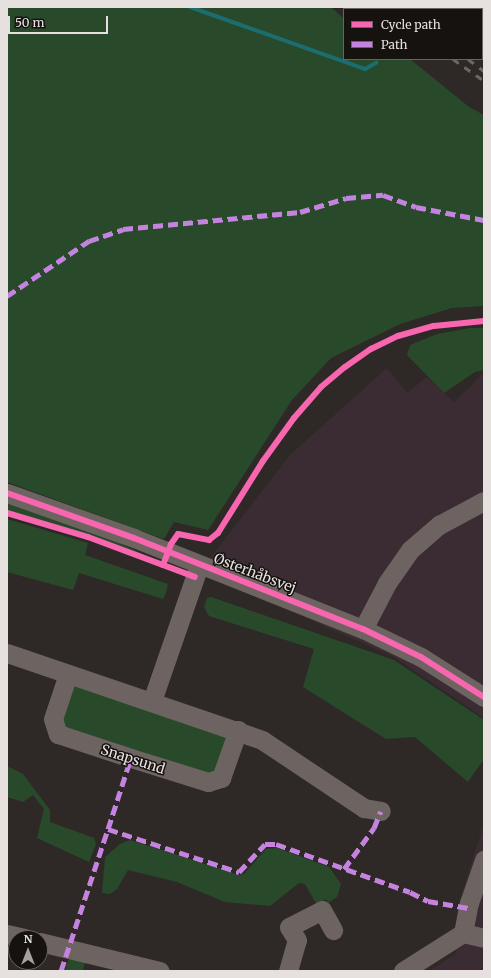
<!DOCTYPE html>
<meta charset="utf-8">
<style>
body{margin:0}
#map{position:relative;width:491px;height:978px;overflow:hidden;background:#2e2927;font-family:Merriweather,serif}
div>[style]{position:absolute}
.industrial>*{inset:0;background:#3b2c34}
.green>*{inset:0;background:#284a2a}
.stream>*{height:4px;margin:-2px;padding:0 2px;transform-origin:2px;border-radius:2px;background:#1c6d6f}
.minor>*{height:19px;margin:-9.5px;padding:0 9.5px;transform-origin:9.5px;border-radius:9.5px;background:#6d6461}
.rail>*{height:3px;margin-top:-1.5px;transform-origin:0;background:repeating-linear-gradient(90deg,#6d6764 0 7px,transparent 0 14px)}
.quiet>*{height:5px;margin-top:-2.5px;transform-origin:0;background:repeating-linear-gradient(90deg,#c483df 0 10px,transparent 0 15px)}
.cycleway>*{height:6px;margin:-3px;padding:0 3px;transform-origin:3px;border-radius:3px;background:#f766af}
span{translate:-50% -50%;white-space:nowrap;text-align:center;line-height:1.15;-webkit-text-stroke:3px #161210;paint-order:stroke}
.street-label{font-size:14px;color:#e6e0de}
.frame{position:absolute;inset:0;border:8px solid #e6e0de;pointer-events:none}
.legend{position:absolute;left:343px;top:8px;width:140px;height:52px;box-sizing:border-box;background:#161210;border:1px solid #696462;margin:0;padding:5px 7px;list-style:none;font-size:12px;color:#e6e0de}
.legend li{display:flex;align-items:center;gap:8px;height:20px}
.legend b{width:20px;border:1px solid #696462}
.north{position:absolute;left:8px;top:930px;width:40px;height:40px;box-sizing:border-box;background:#161210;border:1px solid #696462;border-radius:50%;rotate:0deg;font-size:11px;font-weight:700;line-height:16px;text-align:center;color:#e6e0de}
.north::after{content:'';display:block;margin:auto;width:14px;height:18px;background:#a6a09e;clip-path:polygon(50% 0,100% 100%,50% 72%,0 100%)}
.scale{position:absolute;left:8px;top:16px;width:100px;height:18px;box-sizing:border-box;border:2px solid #e6e0de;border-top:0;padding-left:5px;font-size:12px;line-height:14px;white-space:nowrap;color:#e6e0de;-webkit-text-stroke:3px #161210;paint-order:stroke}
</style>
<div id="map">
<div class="industrial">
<i style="clip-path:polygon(387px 368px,407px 393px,427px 377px,454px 402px,484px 373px,484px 718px,394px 657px,256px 596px,209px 578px,211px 557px,290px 455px)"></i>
<i style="clip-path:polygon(484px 823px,484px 971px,429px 971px,457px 953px,452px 946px,461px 897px)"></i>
</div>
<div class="green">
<i style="clip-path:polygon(7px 7px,331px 7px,344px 19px,344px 59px,410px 59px,469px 107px,484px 115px,484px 306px,452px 308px,400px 324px,331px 358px,292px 400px,208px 530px,174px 522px,164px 539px,7px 482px)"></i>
<i style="clip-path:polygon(428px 7px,484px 7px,484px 49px,482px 9px)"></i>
<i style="clip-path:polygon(470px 328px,484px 328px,484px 370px,475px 372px,444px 393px,407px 355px,410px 345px,437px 334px)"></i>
<i style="clip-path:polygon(7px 502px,97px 532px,157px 561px,93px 536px,7px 511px)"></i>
<i style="clip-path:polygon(7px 519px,88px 543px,85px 555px,168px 584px,166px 593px,163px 599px,79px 573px,73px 590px,7px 572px)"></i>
<i style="clip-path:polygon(211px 597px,394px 660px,484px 720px,484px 759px,468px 782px,415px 737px,386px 739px,303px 687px,314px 649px,209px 616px,204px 607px,207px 598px)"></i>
<i style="clip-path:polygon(76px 681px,229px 738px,216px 776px,59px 728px)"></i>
<i style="clip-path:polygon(7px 766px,23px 774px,50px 810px,50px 822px,94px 838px,96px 844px,89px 862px,37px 838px,44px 809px,33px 795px,23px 802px,7px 797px)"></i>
<i style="clip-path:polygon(130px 840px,239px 875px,244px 874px,266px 849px,277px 848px,329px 867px,341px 884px,337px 897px,328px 903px,326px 899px,317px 905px,305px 884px,299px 883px,270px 906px,225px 902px,177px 882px,128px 870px,117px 889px,110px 894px,102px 893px,105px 857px,120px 844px)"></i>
<i style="clip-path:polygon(69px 958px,85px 961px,83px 971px,65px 971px)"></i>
</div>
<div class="stream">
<i style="left:190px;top:7px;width:186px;rotate:19.5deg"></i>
<i style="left:365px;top:69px;width:13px;rotate:-29deg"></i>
</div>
<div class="minor">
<i style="left:7px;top:493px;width:135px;rotate:19.5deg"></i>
<i style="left:134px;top:538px;width:246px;rotate:21.7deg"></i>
<i style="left:363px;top:629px;width:64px;rotate:25.8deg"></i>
<i style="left:421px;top:657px;width:75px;rotate:32.4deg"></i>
<i style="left:363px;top:629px;width:52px;rotate:-62.4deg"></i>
<i style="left:387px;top:583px;width:40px;rotate:-55.1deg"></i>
<i style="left:410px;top:550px;width:38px;rotate:-41deg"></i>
<i style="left:439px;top:525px;width:51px;rotate:-28.1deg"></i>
<i style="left:7px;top:653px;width:269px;rotate:18.8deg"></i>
<i style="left:262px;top:740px;width:123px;rotate:33.7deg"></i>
<i style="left:364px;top:808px;width:17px;rotate:10deg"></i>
<i style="left:68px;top:674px;width:47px;rotate:108.4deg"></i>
<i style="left:53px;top:719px;width:16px;rotate:72deg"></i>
<i style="left:58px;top:734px;width:77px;rotate:18.2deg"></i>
<i style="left:131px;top:758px;width:81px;rotate:17.3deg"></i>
<i style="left:208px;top:782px;width:14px;rotate:-17deg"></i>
<i style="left:221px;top:778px;width:51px;rotate:-70.5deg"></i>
<i style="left:152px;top:701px;width:144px;rotate:-70.9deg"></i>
<i style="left:463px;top:933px;width:22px;rotate:13deg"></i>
<i style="left:7px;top:934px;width:18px;rotate:13deg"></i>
<i style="left:40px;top:942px;width:123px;rotate:13.6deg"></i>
<i style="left:288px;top:971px;width:32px;rotate:-74deg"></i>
<i style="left:297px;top:940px;width:15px;rotate:-122deg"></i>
<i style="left:289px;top:927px;width:37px;rotate:-27deg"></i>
<i style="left:322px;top:910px;width:23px;rotate:61deg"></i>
<i style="left:403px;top:971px;width:71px;rotate:-32.3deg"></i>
<i style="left:463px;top:933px;width:31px;rotate:-79deg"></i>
<i style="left:469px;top:903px;width:46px;rotate:-70.8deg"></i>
</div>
<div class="rail">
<i style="left:385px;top:7px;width:4px;rotate:34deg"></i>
<i style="left:399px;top:7px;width:4px;rotate:34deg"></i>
<i style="left:453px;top:59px;width:38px;rotate:35deg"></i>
<i style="left:468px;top:59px;width:20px;rotate:37deg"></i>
</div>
<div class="quiet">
<i style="left:467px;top:7px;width:3px;rotate:45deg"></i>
<i style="left:482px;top:20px;width:2px;rotate:27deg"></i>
<i style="left:7px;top:296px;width:99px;rotate:-33.9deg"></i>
<i style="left:89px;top:241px;width:36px;rotate:-19deg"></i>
<i style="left:123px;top:229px;width:178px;rotate:-5.5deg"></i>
<i style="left:300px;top:212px;width:48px;rotate:-16.9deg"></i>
<i style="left:346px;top:198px;width:37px;rotate:-5deg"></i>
<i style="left:383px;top:195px;width:35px;rotate:20deg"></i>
<i style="left:416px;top:207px;width:69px;rotate:10.8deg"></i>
<i style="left:108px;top:829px;width:75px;rotate:-72.1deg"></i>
<i style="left:344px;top:869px;width:51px;rotate:-53.8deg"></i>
<i style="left:374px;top:828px;width:18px;rotate:-68deg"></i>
<i style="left:61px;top:971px;width:150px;rotate:-71.7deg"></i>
<i style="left:108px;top:829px;width:138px;rotate:18.2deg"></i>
<i style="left:239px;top:872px;width:38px;rotate:-47deg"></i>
<i style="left:265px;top:844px;width:11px"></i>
<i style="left:276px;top:844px;width:142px;rotate:19.7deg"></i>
<i style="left:410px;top:892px;width:20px;rotate:27deg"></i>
<i style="left:428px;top:901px;width:41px;rotate:9.9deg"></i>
</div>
<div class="cycleway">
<i style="left:7px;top:493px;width:135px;rotate:19.5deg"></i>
<i style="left:134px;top:538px;width:246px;rotate:21.7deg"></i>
<i style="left:363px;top:629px;width:64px;rotate:25.8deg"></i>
<i style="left:421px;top:657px;width:75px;rotate:32.4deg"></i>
<i style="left:7px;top:513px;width:84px;rotate:16.5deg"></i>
<i style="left:88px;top:537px;width:114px;rotate:20.5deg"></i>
<i style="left:163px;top:565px;width:22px;rotate:-69deg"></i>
<i style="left:171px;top:544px;width:12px;rotate:-55deg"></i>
<i style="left:178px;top:534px;width:32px;rotate:11deg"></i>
<i style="left:209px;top:540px;width:11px;rotate:-38deg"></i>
<i style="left:218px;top:533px;width:85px;rotate:-58deg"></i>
<i style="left:263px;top:461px;width:53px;rotate:-54.2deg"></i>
<i style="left:294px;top:418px;width:41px;rotate:-48.9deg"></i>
<i style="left:321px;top:387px;width:31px;rotate:-40deg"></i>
<i style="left:345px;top:367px;width:32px;rotate:-35deg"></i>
<i style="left:371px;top:349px;width:30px;rotate:-26deg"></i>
<i style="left:398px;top:336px;width:37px;rotate:-16deg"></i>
<i style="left:434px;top:326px;width:50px;rotate:-5.7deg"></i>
</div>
<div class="street-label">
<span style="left:255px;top:573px;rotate:21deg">Østerhåbsvej</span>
<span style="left:133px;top:759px;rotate:18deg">Snapsund</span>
</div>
<div class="frame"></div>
<ul class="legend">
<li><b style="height:5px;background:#f766af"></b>Cycle path</li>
<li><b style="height:5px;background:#c483df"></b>Path</li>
</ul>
<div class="north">N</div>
<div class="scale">50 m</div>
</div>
